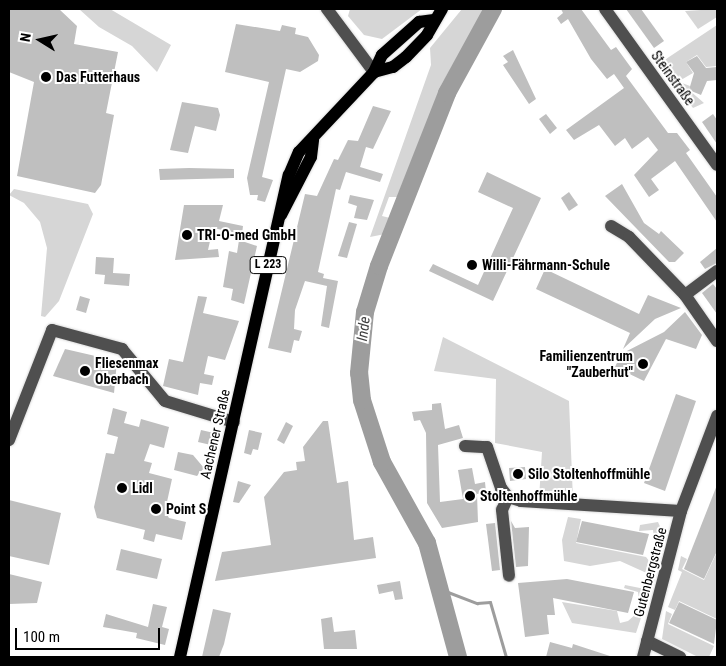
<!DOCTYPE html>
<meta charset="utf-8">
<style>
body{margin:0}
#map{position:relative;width:726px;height:666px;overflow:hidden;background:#fff;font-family:"Roboto Condensed",sans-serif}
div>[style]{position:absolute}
.green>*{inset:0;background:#d6d6d6}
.stream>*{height:3px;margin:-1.5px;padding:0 1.5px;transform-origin:1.5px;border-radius:1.5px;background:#9d9d9d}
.river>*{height:18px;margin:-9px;padding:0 9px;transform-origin:9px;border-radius:9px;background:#9d9d9d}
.building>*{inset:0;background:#bfbfbf}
.roads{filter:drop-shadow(0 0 1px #dbdbdb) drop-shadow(0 0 1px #dbdbdb)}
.minor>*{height:12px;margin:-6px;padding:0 6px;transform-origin:6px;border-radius:6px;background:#4f4f4f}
.major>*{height:12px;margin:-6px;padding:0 6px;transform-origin:6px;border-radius:6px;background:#000}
.dots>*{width:14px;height:14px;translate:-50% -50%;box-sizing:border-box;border:2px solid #fff;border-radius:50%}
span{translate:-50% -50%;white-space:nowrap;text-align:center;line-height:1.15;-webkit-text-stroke:4px #fff;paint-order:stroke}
.shield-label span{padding:1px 4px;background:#fff;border:1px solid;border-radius:4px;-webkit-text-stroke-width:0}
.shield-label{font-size:12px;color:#000;font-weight:700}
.poi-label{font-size:14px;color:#000;font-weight:700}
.left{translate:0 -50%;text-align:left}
.right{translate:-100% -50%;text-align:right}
.street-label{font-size:14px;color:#000}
.water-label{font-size:15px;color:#3e3e3e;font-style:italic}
.frame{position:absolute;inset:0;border:10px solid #000;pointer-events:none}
.north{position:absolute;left:15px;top:15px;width:50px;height:50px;-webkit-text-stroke:4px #fff;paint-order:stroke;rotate:280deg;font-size:14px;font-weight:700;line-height:20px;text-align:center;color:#000}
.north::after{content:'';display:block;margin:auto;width:18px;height:22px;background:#000;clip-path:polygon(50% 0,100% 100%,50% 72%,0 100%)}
.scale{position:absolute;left:15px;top:628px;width:145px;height:22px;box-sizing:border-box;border:2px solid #000;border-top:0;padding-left:6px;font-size:15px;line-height:18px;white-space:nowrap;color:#000;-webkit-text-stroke:4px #fff;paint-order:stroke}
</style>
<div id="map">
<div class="green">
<i style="clip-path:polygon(79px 9px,110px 9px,171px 45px,157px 72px,132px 46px,99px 27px)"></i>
<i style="clip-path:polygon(350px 9px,422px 9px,382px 39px,364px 35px,348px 16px)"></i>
<i style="clip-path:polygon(462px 9px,484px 9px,442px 84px,397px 197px,389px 197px,382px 216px,390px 218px,385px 234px,370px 237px,431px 65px,430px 48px)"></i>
<i style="clip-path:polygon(717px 9px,717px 17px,698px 29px,685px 11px)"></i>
<i style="clip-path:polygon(717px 25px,717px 66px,706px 67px,697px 55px,686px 62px,693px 73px,674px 84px,660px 63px)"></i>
<i style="clip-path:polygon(682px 83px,690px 86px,689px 90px,704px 103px,693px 108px,677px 87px)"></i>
<i style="clip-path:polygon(14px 189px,88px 204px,93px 214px,59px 301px,45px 317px,41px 316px,47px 248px,40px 222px,24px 203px,9px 195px)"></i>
<i style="clip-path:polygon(443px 337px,569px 401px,573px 500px,539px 498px,542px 452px,495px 443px,496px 379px,434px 371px)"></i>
<i style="clip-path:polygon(568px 517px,581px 519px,576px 543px,646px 557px,657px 571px,653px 586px,648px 585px,651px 575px,620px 561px,590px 566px,564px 561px,562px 540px)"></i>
<i style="clip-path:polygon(658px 522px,666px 540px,661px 555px,656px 553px,653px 530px,639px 531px,640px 525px)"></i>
<i style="clip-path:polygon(717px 552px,717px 619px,679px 601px,675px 610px,668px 607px,682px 572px,678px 570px,681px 556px,687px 559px,682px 569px,704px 580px)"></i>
<i style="clip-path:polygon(625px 585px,645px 589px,646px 603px,636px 633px,572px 623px,562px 602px,617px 611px,620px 623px,628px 621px,636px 614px,639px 600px,638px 592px,624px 588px)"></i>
<i style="clip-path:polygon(666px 611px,672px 614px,668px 624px,714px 646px,709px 657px,698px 657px,662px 639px)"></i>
</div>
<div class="stream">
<i style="left:440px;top:589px;width:40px;rotate:21deg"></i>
<i style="left:477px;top:603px;width:13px;rotate:-4deg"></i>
<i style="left:490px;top:602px;width:57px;rotate:73.8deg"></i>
</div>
<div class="river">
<i style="left:458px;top:657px;width:118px;rotate:-105.2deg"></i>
<i style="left:427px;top:543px;width:93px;rotate:-119.1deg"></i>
<i style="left:382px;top:462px;width:65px;rotate:-107.9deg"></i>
<i style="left:362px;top:400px;width:27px;rotate:-96deg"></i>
<i style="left:359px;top:373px;width:61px;rotate:-84.4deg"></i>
<i style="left:365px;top:312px;width:48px;rotate:-73.1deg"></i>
<i style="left:379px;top:266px;width:186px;rotate:-68.5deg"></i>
<i style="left:447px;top:93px;width:96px;rotate:-61.3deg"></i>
</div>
<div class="building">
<i style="clip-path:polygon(9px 9px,59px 9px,77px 26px,74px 44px,118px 52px,106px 113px,114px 115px,101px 185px,95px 193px,17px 176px,34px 82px,9px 72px)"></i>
<i style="clip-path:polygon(561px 9px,581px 9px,611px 50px,616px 47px,632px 69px,626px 76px,668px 133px,677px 133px,690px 150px,686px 153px,717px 197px,717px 222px,675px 161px,651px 179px,659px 190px,649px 197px,634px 175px,658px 150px,648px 137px,632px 149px,625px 138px,615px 146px,599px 125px,574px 140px,566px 130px,624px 88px,614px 74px,607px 79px,591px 59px,568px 19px,561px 24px,557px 18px,563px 13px)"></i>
<i style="clip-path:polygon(626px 9px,641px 9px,664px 41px,654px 48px)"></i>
<i style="clip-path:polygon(236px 24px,280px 31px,282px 25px,296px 28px,295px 34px,308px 37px,319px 55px,318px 61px,300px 72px,286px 69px,262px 177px,273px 180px,265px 202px,257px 200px,258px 195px,250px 195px,247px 178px,269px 82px,225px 72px)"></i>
<i style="clip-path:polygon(513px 50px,536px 99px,529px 104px,503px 65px,508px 62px,503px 56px)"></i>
<i style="clip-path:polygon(697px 56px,706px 68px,717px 67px,717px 80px,707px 81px,701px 95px,689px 90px,694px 73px,686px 62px)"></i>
<i style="clip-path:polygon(182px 102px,218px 108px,220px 115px,216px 131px,195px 126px,188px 153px,170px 150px)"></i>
<i style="clip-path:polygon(373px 106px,391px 111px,373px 149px,366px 147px,360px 167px,383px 174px,380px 182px,346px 172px,340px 190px,336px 189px,318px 272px,324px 274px,323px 278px,338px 281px,329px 328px,321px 326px,327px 286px,305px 281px,295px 310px,294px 329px,302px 331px,299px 341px,294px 340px,291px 353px,268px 348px,305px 194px,317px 196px,334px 159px,338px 160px,348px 140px,358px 141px)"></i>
<i style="clip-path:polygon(546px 114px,557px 128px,550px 134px,539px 119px)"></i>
<i style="clip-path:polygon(713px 114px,717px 120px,717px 144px,702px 122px)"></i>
<i style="clip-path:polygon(189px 168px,234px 169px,234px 178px,160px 180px,159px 169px)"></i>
<i style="clip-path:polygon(487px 172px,541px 198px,493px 301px,429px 271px,433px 264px,478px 285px,513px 208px,478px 192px)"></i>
<i style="clip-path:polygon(622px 184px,644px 223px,659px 234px,661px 231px,684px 253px,675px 262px,669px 262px,605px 196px)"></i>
<i style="clip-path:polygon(569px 192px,578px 205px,569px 211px,561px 198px)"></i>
<i style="clip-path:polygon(350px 195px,374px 200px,367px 220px,354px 218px,357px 206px,348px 203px)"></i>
<i style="clip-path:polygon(184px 205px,223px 205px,219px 221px,243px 226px,242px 234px,213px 228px,208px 250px,218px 249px,219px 257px,175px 260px)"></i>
<i style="clip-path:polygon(349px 222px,357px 224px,347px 258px,338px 256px)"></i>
<i style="clip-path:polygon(239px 240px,257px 246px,244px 304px,231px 300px,233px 289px,223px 287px,229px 251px,237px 253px)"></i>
<i style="clip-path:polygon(717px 248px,717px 263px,705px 269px,700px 262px)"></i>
<i style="clip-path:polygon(96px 257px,114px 258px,113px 273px,130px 274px,129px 286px,104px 284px,105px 275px,95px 274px)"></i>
<i style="clip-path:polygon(545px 269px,639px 314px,648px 295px,681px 308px,655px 319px,623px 349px,630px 333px,536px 289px)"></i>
<i style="clip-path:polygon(713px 284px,717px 289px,717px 314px,702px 293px)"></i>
<i style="clip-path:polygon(80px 296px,90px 299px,86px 313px,76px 310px)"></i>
<i style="clip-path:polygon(198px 296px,207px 297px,203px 313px,239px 321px,225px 360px,208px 356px,204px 374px,214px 376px,212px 385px,200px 383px,198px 395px,163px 386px,169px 359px,183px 362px)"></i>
<i style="clip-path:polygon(685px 312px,702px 335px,696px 349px,666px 339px,644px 381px,615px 367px,621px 354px,664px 332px)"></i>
<i style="clip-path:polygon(65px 349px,117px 361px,114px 393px,53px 376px)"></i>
<i style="clip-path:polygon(676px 394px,696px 401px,665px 491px,644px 483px)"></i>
<i style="clip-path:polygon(441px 403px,445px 429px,459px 425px,463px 438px,438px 445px,440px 502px,463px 499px,458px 470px,472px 468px,475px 484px,485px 482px,486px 492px,477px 494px,478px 522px,442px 528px,427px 503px,426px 433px,420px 420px,414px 421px,412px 412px,432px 410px,432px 404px)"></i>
<i style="clip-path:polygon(113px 408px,127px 412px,124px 423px,139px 427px,141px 419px,169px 427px,164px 448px,150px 444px,144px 461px,152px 463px,149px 473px,172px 479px,165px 511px,169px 518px,186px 522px,182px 540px,156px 534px,154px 542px,143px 539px,145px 530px,97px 518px,94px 507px,106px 453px,114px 454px,118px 437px,107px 434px)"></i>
<i style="clip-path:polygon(323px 421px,328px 421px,337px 483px,348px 481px,354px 540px,373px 537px,376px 558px,215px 581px,222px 552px,271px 545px,264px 497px,284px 472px,297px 470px,296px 462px,305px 461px,303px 447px)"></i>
<i style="clip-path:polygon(286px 422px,293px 426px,284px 444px,277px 440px)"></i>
<i style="clip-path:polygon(201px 430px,214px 433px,211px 445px,198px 442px)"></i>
<i style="clip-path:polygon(249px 430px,262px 433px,258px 450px,253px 449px,251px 455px,244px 453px)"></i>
<i style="clip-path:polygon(178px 452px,193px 455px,204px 468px,197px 476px,174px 470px)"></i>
<i style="clip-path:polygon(525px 467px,526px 479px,510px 481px,509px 468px)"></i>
<i style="clip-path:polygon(238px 481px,251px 485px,239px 503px,233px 502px)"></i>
<i style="clip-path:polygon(717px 485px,717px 551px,704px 579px,684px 569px)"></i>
<i style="clip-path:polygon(9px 500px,61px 513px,49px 565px,9px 556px)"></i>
<i style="clip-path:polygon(511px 521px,515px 528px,529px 527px,528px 566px,516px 567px)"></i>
<i style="clip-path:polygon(582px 521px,649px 534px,643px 555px,576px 542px)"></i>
<i style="clip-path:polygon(495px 523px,500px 570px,492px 571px,486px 524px)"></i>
<i style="clip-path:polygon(121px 549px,162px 559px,157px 579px,116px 570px)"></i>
<i style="clip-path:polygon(9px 574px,42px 582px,37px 603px,9px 604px)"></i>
<i style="clip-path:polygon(567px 579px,634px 592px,628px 613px,553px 598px,555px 615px,547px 615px,549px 634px,525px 637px,518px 583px)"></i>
<i style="clip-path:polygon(400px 581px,403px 599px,395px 600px,393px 591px,379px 594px,377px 585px)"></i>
<i style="clip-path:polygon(679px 602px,717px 620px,714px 644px,669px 623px)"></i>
<i style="clip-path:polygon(153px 604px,167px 607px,162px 627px,169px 629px,165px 645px,136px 638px,137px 633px,103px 627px,106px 614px,148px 627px)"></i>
<i style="clip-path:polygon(213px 609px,231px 613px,224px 644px,219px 657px,202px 657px)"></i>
<i style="clip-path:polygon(332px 617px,334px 632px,355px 630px,357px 649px,324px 649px,321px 619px)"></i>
<i style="clip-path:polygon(550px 642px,572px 648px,573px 644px,613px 657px,546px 657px)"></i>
</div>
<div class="roads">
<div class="minor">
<i style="left:327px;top:9px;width:79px;rotate:53.3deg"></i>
<i style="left:605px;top:9px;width:192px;rotate:54.3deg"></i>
<i style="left:611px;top:226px;width:21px;rotate:31deg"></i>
<i style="left:629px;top:237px;width:81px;rotate:46deg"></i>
<i style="left:685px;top:295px;width:56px;rotate:55.2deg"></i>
<i style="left:685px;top:295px;width:40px;rotate:-37deg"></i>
<i style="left:9px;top:440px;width:118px;rotate:-68.6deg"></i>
<i style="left:52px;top:330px;width:73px;rotate:15.2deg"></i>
<i style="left:122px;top:349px;width:67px;rotate:50.4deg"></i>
<i style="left:165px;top:401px;width:72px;rotate:16.9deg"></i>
<i style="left:465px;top:446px;width:22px;rotate:3deg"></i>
<i style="left:487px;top:447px;width:43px;rotate:71.1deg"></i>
<i style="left:501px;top:488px;width:11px;rotate:52deg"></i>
<i style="left:508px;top:497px;width:14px;rotate:17deg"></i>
<i style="left:521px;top:501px;width:160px;rotate:3.6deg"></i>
<i style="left:508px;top:497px;width:14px;rotate:115deg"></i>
<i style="left:502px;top:510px;width:66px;rotate:83.9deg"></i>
<i style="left:647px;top:641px;width:37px;rotate:26deg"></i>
<i style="left:643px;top:657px;width:151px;rotate:-75.4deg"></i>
<i style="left:681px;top:511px;width:102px;rotate:-69.2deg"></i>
</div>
<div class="major">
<i style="left:374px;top:72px;width:20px;rotate:-15deg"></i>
<i style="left:393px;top:67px;width:16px;rotate:-38deg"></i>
<i style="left:406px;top:57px;width:30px;rotate:-46deg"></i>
<i style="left:427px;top:35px;width:30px;rotate:-60deg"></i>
<i style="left:281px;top:215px;width:65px;rotate:-62.7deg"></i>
<i style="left:311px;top:157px;width:17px;rotate:-83deg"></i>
<i style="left:180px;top:657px;width:494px;rotate:-77.3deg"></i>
<i style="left:289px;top:175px;width:25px;rotate:-67deg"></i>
<i style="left:299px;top:152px;width:110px;rotate:-46.8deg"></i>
<i style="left:374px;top:72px;width:19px;rotate:-65deg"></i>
<i style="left:382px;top:55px;width:50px;rotate:-41.7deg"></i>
<i style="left:419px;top:22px;width:15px;rotate:-8deg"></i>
</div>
</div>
<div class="dots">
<i style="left:46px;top:77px;background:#000"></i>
<i style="left:187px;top:235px;background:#000"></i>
<i style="left:472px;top:265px;background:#000"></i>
<i style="left:643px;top:364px;background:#000"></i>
<i style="left:85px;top:371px;background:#000"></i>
<i style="left:518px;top:474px;background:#000"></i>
<i style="left:122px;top:488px;background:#000"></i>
<i style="left:470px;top:496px;background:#000"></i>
<i style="left:156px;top:509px;background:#000"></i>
</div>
<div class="shield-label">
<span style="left:268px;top:265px">L 223</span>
</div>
<div class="poi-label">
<span class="left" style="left:56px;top:77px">Das Futterhaus</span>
<span class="left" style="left:197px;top:235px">TRI-O-med GmbH</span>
<span class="left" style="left:482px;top:265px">Willi-Fährmann-Schule</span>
<span class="right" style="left:633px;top:364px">Familienzentrum<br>"Zauberhut"</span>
<span class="left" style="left:95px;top:371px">Fliesenmax<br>Oberbach</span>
<span class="left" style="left:528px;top:474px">Silo Stoltenhoffmühle</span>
<span class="left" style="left:132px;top:488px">Lidl</span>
<span class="left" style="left:480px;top:496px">Stoltenhoffmühle</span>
<span class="left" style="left:166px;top:509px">Point S</span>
</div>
<div class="street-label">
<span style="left:673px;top:78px;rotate:54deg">Steinstraße</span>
<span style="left:215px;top:434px;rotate:-77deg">Aachener Straße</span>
<span style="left:650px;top:572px;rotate:-75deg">Gutenbergstraße</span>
</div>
<div class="water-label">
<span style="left:364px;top:329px;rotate:-83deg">Inde</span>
</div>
<div class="frame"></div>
<div class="north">N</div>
<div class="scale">100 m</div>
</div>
